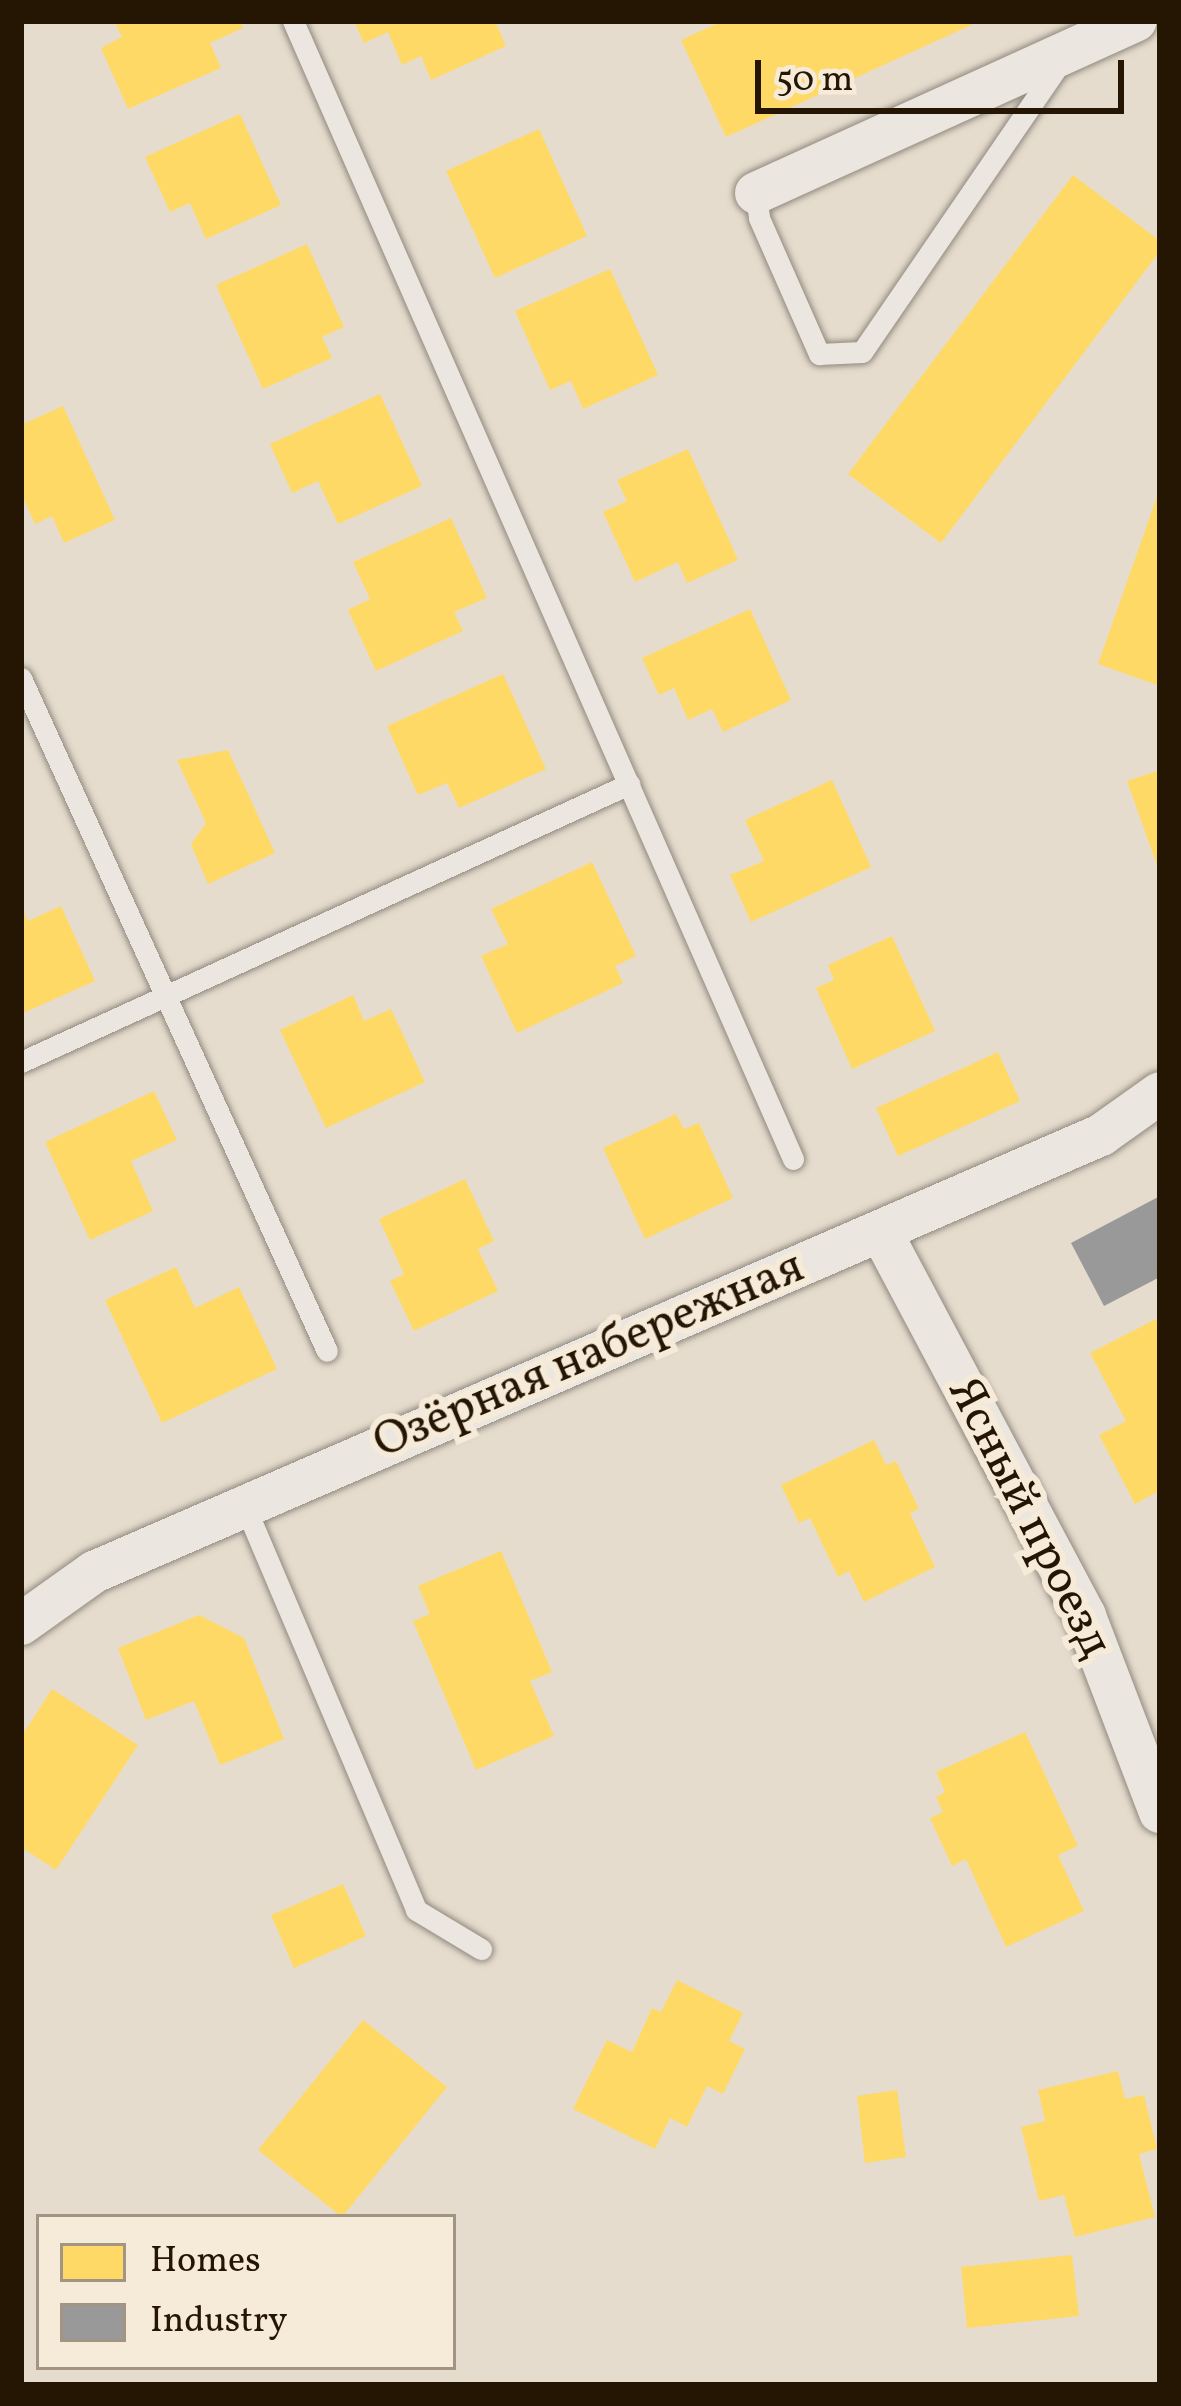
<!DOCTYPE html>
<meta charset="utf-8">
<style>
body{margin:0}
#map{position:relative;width:1181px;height:2406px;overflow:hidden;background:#e6dcce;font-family:Vollkorn,serif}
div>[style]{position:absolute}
.homes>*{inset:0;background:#ffd966}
.industry>*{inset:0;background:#999}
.roads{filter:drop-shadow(0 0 3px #918a7f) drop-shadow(0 0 3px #918a7f)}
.lane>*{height:21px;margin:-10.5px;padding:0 10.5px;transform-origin:10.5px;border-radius:10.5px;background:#ebe6df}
.street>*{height:42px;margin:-21px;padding:0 21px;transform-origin:21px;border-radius:21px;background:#ebe6df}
span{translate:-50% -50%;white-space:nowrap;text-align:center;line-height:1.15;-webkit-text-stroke:12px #f6ead8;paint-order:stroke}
.street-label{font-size:48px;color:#251603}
.frame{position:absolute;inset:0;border:24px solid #251603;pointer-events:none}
.legend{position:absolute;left:36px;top:2214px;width:420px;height:156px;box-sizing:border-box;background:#f6ead8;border:3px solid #a29583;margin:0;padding:15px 21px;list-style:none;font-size:36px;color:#251603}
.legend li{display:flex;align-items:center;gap:24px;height:60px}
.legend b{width:60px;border:3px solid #a29583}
.scale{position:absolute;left:755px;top:60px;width:369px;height:54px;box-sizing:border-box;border:6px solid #251603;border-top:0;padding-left:15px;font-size:36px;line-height:42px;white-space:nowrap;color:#251603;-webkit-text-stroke:9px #f6ead8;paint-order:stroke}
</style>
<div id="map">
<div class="homes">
<i style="clip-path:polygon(114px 21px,240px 21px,243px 28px,210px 43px,221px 68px,128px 109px,101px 48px,122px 37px)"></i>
<i style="clip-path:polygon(354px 21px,495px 21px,506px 46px,431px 80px,421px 56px,402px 65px,388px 32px,364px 43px)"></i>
<i style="clip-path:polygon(723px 21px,980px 21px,726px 137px,681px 40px)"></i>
<i style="clip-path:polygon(240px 114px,281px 205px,206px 239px,190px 203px,170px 212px,145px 157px)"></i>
<i style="clip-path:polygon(539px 129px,587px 236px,495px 278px,446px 171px)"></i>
<i style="clip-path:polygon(1073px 175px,1160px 241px,1160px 251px,941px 543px,848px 474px)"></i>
<i style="clip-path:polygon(307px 244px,344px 327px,322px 337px,332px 358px,263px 389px,216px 285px)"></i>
<i style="clip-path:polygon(610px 269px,658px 375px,583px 409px,571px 381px,550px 390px,515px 311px)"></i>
<i style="clip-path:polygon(380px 394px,422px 486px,338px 524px,318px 481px,292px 493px,270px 444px)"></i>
<i style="clip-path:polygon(63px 406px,115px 520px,64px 543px,52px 516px,35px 524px,21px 493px,21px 425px)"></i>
<i style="clip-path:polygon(688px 449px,738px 560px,687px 583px,678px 562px,635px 582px,603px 512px,627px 501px,617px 480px)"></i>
<i style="clip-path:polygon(1159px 491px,1160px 492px,1160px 686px,1098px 664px)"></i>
<i style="clip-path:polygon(451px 518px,487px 598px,454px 612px,463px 631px,376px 671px,348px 610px,370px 599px,353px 562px)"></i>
<i style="clip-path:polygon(750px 609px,791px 700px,723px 732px,712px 709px,688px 720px,674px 688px,659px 695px,642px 658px)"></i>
<i style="clip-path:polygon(503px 674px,546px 769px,459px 808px,447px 783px,418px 795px,387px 726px)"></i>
<i style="clip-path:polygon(228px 750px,275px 853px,208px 884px,191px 844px,206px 823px,177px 760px)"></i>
<i style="clip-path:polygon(1160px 770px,1160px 871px,1159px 871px,1127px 781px)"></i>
<i style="clip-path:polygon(832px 780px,871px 867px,751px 922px,730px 875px,764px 861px,745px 820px)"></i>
<i style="clip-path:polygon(592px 862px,636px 956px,615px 966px,623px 983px,517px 1033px,481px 956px,508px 944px,491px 909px)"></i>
<i style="clip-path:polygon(21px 906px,28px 921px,61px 906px,95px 981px,21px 1014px)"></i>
<i style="clip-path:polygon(892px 936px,935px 1031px,852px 1069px,816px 988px,834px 980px,828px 965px)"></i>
<i style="clip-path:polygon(353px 995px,364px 1021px,391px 1009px,425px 1082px,326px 1128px,280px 1030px)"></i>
<i style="clip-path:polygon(998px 1052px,1020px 1101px,898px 1156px,876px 1108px)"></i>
<i style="clip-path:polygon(154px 1091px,177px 1140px,131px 1161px,153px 1211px,90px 1240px,45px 1142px)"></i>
<i style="clip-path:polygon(676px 1114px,684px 1129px,699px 1123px,733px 1198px,645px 1239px,603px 1148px)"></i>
<i style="clip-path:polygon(465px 1179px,494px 1241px,478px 1249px,498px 1291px,414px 1331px,390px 1281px,404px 1274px,379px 1219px)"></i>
<i style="clip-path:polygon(176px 1267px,195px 1308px,239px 1287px,277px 1369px,162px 1423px,105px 1300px)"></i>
<i style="clip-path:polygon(1160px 1317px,1160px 1498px,1157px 1492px,1135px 1504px,1099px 1435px,1126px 1421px,1090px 1353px)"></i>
<i style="clip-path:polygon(874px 1440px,886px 1465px,896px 1461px,919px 1509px,910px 1513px,935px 1567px,864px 1602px,849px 1571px,838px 1577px,810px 1518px,799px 1523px,781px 1485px)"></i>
<i style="clip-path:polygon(501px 1551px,552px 1672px,530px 1681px,554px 1736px,476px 1770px,413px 1621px,430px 1614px,418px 1586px)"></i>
<i style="clip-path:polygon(199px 1615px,244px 1638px,284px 1739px,220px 1765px,194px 1701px,146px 1720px,118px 1648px)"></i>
<i style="clip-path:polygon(52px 1689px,138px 1745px,56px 1870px,21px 1847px,21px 1737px)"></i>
<i style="clip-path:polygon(1025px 1732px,1078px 1846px,1058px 1855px,1084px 1911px,1006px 1947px,966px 1859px,952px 1866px,930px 1818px,943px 1812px,936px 1797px,945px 1792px,936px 1772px)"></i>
<i style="clip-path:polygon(343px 1884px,366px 1936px,294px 1968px,271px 1915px)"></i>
<i style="clip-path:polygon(677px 1980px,743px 2013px,729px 2041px,745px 2049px,723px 2094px,707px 2086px,687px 2127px,670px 2118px,655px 2149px,573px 2109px,607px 2040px,632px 2052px,652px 2008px,661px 2012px)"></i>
<i style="clip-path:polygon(363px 2020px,447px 2087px,342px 2217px,258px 2150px)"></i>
<i style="clip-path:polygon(1118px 2071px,1125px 2099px,1144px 2095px,1157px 2149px,1139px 2154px,1155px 2217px,1075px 2237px,1064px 2195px,1039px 2201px,1021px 2127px,1045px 2121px,1038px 2090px)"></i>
<i style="clip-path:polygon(897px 2090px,906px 2157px,865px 2163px,857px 2096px)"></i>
<i style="clip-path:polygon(1072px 2255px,1079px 2316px,967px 2328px,961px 2267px)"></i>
</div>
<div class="industry">
<i style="clip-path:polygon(1160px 1196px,1160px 1277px,1104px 1306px,1071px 1243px)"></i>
</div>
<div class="roads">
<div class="lane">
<i style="left:293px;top:21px;width:1243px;rotate:66.28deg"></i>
<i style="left:756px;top:193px;width:25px;rotate:83deg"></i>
<i style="left:759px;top:218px;width:149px;rotate:66.2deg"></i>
<i style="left:819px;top:354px;width:43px;rotate:-2.7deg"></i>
<i style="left:862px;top:352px;width:350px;rotate:-55.6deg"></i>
<i style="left:21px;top:678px;width:739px;rotate:65.55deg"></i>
<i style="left:21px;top:1062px;width:669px;rotate:-24.57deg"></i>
<i style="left:244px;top:1504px;width:441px;rotate:67deg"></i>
<i style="left:416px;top:1910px;width:76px;rotate:31deg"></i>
</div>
<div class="street">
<i style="left:756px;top:193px;width:417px;rotate:-24.4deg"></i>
<i style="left:881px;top:1232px;width:435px;rotate:62deg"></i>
<i style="left:1085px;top:1616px;width:210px;rotate:69.1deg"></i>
<i style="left:21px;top:1624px;width:90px;rotate:-35.5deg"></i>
<i style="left:94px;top:1572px;width:1098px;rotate:-23.46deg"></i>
<i style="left:1101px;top:1135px;width:72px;rotate:-35.4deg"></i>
</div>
</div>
<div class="street-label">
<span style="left:589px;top:1356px;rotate:-23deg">Озёрная набережная</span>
<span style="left:1029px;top:1518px;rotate:63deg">Ясный проезд</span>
</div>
<div class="frame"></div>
<ul class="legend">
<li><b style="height:33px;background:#ffd966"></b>Homes</li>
<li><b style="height:33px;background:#999"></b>Industry</li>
</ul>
<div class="scale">50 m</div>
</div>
